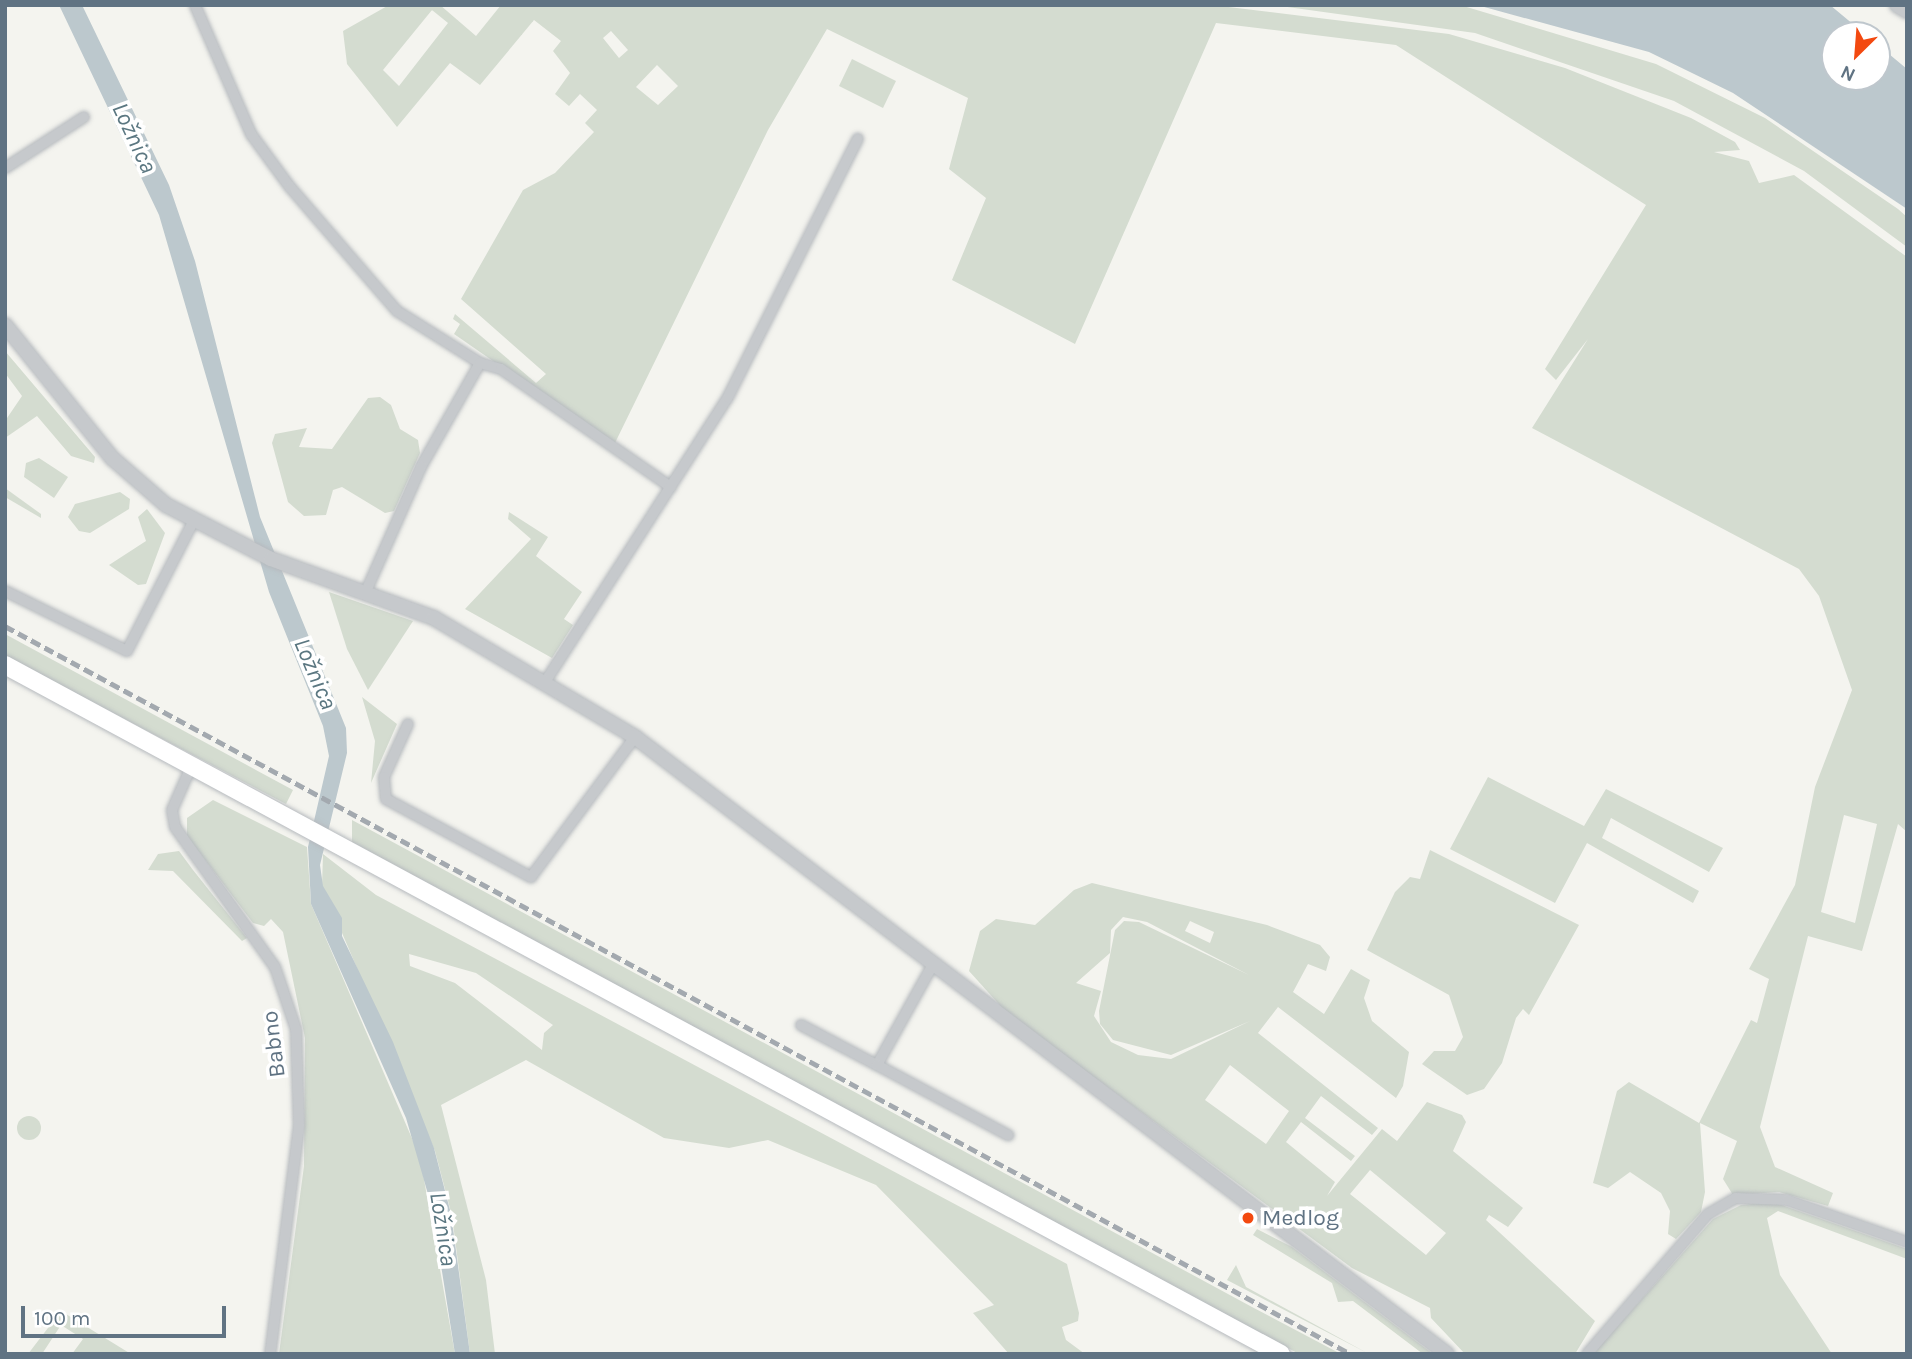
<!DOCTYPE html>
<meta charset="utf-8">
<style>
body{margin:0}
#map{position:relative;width:1912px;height:1359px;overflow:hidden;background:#f4f4ef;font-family:Karla,sans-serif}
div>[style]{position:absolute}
.green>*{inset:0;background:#d4dcd0}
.round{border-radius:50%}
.water>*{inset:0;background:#bcc8cd}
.roads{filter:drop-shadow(0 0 2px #b6babe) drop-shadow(0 0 2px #b6babe)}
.minor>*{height:10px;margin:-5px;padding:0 5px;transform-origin:5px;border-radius:5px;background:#c6c9cc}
.tertiary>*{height:14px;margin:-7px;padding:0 7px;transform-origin:7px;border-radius:7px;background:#c6c9cc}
.primary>*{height:18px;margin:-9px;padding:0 9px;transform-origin:9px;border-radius:9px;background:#fff}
.rail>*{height:4.5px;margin-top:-2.25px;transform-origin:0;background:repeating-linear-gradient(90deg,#a3a9af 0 10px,transparent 0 15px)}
.dots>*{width:19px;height:19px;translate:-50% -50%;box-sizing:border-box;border:4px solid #fff;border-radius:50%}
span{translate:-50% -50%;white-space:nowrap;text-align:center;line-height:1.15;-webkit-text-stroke:7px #fff;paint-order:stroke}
.street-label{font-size:23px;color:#607383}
.poi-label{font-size:23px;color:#607383}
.left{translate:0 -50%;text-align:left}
.water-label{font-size:24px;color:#5b7781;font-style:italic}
.frame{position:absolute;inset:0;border:7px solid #607383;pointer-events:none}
.north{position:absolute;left:1821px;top:21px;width:70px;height:70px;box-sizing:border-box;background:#fff;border:2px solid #bfc7cd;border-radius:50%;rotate:205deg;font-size:19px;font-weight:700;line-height:28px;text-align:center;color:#607383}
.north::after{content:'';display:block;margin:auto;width:24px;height:32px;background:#f34910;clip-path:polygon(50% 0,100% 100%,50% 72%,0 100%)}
.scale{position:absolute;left:21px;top:1306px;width:205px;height:32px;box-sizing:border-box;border:4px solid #607383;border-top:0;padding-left:9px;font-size:21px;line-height:24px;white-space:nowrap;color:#607383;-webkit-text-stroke:5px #fff;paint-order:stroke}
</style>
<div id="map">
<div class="green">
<i style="clip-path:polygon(evenodd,389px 5px,440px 5px,476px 36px,501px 5px,1212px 5px,1449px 34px,1565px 68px,1691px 118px,1735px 142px,1740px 150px,1714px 152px,1749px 161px,1759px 183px,1794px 175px,1907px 257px,1907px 832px,1898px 824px,1862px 951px,1808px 936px,1760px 1127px,1775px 1167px,1833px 1193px,1828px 1206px,1779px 1192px,1733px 1195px,1723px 1179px,1737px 1141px,1700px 1123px,1705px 1192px,1701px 1212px,1676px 1239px,1668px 1234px,1670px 1211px,1661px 1193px,1630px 1172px,1608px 1188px,1593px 1183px,1617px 1091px,1629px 1082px,1699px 1123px,1751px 1020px,1757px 1023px,1769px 979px,1749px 969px,1795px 885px,1815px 787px,1852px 690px,1819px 596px,1799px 569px,1532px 428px,1588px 339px,1556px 380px,1545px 369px,1646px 205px,1396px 45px,1216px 23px,1075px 344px,952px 280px,986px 198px,949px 169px,968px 98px,827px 29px,768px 130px,614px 445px,454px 334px,460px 324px,453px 319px,455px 314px,536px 383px,546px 374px,461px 299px,523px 190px,555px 173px,594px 132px,585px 123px,597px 110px,580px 94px,569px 106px,555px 94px,570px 73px,553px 51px,561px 41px,534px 20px,480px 85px,450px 63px,397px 127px,347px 64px,343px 31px,389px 5px,432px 10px,448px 23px,399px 86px,383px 70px,432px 10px,389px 5px,611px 31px,628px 50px,619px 58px,603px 38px,611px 31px,389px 5px,657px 65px,678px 86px,658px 105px,636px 87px,657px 65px,389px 5px,1844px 815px,1877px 824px,1855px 923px,1821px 912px,1844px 815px)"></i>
<i style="clip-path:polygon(1273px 5px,1460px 5px,1656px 64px,1765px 118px,1898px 209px,1907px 217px,1907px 247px,1804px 171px,1674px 101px,1475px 33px)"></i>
<i style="clip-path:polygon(852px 59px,896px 81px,883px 108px,839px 86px)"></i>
<i style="clip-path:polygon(5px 351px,95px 457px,94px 463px,71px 456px,37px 416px,5px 438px,5px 421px,22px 396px,5px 373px)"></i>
<i style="clip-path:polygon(380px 397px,391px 405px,400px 429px,418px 440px,420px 453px,394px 511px,385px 513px,342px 487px,333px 490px,326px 515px,304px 516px,288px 502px,272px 443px,275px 434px,307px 428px,299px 447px,332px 449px,368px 398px)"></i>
<i style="clip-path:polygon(39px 458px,68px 477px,54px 498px,24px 477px,26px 463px)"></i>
<i style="clip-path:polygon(5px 488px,41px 514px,41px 518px,5px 497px)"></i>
<i style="clip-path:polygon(120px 492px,130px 499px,129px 509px,90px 533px,79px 531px,68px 517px,75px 504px)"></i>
<i style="clip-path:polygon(147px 509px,165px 533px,146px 584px,138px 585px,109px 565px,146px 541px,138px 517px)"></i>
<i style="clip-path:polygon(509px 512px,548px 537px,536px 556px,582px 592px,564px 619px,573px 625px,552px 658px,465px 609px,531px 539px,508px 519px)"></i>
<i style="clip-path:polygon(329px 592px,413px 621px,368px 690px,347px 649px)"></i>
<i style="clip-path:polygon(5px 634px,293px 790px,286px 804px,5px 656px)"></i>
<i style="clip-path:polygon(362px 697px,397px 724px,371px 783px,375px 741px)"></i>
<i style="clip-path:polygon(1488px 777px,1584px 826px,1606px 789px,1723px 848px,1709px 872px,1611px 818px,1602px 838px,1699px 891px,1693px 903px,1587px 843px,1555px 903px,1450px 849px)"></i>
<i style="clip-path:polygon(213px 800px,307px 847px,311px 904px,420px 1157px,455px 1354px,279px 1354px,304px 1166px,305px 1038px,283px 932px,271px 919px,264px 926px,253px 923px,187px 836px,187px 818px)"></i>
<i style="clip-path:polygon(352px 820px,1252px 1307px,1341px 1354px,1299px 1354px,352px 842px)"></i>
<i style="clip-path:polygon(1430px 850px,1579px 925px,1529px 1015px,1523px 1009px,1516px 1018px,1502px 1063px,1484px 1089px,1467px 1095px,1422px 1064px,1434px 1051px,1455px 1051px,1463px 1037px,1449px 995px,1367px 950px,1395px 892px,1410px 877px,1420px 879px)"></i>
<i style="clip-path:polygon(179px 851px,193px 870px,247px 938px,242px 941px,173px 871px,148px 870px,158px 854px)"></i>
<i style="clip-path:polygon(evenodd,323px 854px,376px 895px,1067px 1264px,1079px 1313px,1078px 1321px,1062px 1327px,1066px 1340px,1085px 1354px,1009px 1354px,973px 1313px,994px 1305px,876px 1185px,768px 1140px,729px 1148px,664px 1138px,526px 1060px,441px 1105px,486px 1280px,495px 1354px,470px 1354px,452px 1216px,435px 1151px,322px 886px,323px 854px,409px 954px,476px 973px,553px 1025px,544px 1033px,542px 1050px,455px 983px,410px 966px,409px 954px)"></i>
<i style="clip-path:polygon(evenodd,1092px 883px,1267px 925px,1320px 945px,1330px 957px,1326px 971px,1308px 964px,1293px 992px,1324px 1014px,1351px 969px,1370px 980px,1364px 998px,1372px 1021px,1409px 1052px,1403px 1086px,1396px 1098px,1278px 1007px,1258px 1033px,1378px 1128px,1372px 1135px,1321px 1096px,1305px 1118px,1355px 1156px,1351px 1161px,1301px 1122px,1286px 1142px,1335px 1182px,1327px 1196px,1382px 1129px,1397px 1141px,1427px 1102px,1462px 1115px,1466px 1122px,1453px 1151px,1523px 1208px,1508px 1227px,1489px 1215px,1486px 1220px,1595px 1321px,1575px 1354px,1465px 1354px,1431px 1318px,1430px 1308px,1352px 1268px,1006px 1012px,969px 971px,980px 931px,996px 919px,1035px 925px,1074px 890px,1092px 883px,1123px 917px,1147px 922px,1249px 975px,1139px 922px,1124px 921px,1115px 930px,1099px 1011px,1100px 1024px,1113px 1040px,1171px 1055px,1250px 1021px,1171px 1059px,1138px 1055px,1111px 1042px,1094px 1016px,1101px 991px,1076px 983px,1110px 953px,1111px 930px,1123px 917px,1092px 883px,1190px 921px,1214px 932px,1210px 943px,1185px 931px,1190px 921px,1092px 883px,1230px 1065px,1289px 1111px,1266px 1144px,1205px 1100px,1230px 1065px,1092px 883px,1370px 1170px,1446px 1233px,1426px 1255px,1350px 1194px,1370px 1170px)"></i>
<i class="round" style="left:17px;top:1116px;width:24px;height:24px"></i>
<i style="clip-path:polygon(1773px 1202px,1907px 1249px,1907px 1259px,1778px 1211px,1767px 1218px,1780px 1275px,1832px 1354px,1593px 1354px,1713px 1219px,1741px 1205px)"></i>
<i style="clip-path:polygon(1257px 1229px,1292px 1247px,1433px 1354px,1423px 1354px,1353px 1301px,1338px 1302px,1332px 1283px,1253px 1235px)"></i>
<i style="clip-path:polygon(1236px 1265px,1246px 1287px,1369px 1354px,1227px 1280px)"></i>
<i style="clip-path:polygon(61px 1311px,131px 1354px,72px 1354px,83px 1339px,61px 1325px,42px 1354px,28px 1354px)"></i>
</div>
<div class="water">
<i style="clip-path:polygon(59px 5px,82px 5px,169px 185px,195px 261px,260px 517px,346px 728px,347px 753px,320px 865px,323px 886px,342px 918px,342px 936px,393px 1042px,434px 1148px,451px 1214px,470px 1354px,455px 1354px,432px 1208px,406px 1118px,311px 904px,308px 847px,329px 756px,323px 726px,269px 592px,159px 215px)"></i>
<i style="clip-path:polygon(1477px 5px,1830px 5px,1866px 35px,1835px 35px,1835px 77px,1877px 77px,1877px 44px,1907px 69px,1907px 209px,1733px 93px,1649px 52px)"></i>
</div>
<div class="roads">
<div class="minor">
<i style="left:195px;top:5px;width:141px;rotate:66.5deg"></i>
<i style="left:251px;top:134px;width:66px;rotate:53.7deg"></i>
<i style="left:290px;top:187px;width:164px;rotate:49.2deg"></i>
<i style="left:397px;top:311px;width:98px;rotate:32.1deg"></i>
<i style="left:480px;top:363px;width:120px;rotate:119.6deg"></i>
<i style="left:421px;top:467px;width:133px;rotate:113.9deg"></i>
<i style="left:5px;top:168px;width:94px;rotate:-32.8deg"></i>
<i style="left:480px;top:363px;width:22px;rotate:16deg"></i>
<i style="left:501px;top:369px;width:207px;rotate:34.8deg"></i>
<i style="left:5px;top:591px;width:136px;rotate:26.2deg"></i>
<i style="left:127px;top:651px;width:145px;rotate:-62.9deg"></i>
<i style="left:547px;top:679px;width:335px;rotate:-57.3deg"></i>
<i style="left:728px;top:397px;width:289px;rotate:-63.3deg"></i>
<i style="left:408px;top:724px;width:58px;rotate:114.4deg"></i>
<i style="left:384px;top:777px;width:22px;rotate:85deg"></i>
<i style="left:386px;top:799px;width:165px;rotate:28.3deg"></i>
<i style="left:531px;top:877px;width:174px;rotate:-53.4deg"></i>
<i style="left:191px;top:767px;width:47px;rotate:113.8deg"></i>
<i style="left:172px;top:810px;width:17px;rotate:80deg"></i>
<i style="left:175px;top:827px;width:172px;rotate:54.5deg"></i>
<i style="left:275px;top:967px;width:65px;rotate:71.3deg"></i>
<i style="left:296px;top:1029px;width:97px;rotate:88.2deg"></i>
<i style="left:299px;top:1126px;width:230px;rotate:97.2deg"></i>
<i style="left:801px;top:1025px;width:86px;rotate:27.8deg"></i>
<i style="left:877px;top:1065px;width:113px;rotate:-60.9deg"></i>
<i style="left:877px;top:1065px;width:149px;rotate:28.1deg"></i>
<i style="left:1587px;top:1354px;width:185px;rotate:-49.2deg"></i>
<i style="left:1708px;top:1214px;width:32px;rotate:-30deg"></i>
<i style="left:1736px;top:1198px;width:51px;rotate:2.2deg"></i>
<i style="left:1787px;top:1200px;width:127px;rotate:19.3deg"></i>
</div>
<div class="tertiary">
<i style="left:1897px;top:5px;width:12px;rotate:31deg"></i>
<i style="left:5px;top:325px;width:171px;rotate:51.2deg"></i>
<i style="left:112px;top:458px;width:72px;rotate:41deg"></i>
<i style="left:166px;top:505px;width:118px;rotate:27.2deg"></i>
<i style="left:271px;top:559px;width:173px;rotate:19.9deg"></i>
<i style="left:434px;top:618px;width:234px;rotate:30.6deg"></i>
<i style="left:635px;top:737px;width:1020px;rotate:37.23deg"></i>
</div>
<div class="primary">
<i style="left:5px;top:665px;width:1450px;rotate:28.37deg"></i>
</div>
</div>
<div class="rail">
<i style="left:5px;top:626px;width:1530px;rotate:28.41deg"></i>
</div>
<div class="dots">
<i style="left:1248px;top:1218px;background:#f34910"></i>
</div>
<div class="street-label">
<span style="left:274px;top:1044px;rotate:-97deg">Babno</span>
</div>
<div class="poi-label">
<span class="left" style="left:1262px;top:1218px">Medlog</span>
</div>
<div class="water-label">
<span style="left:134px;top:138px;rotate:65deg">Ložnica</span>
<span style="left:315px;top:674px;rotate:67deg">Ložnica</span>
<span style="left:443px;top:1229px;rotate:81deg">Ložnica</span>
</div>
<div class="frame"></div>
<div class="north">N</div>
<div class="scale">100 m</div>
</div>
